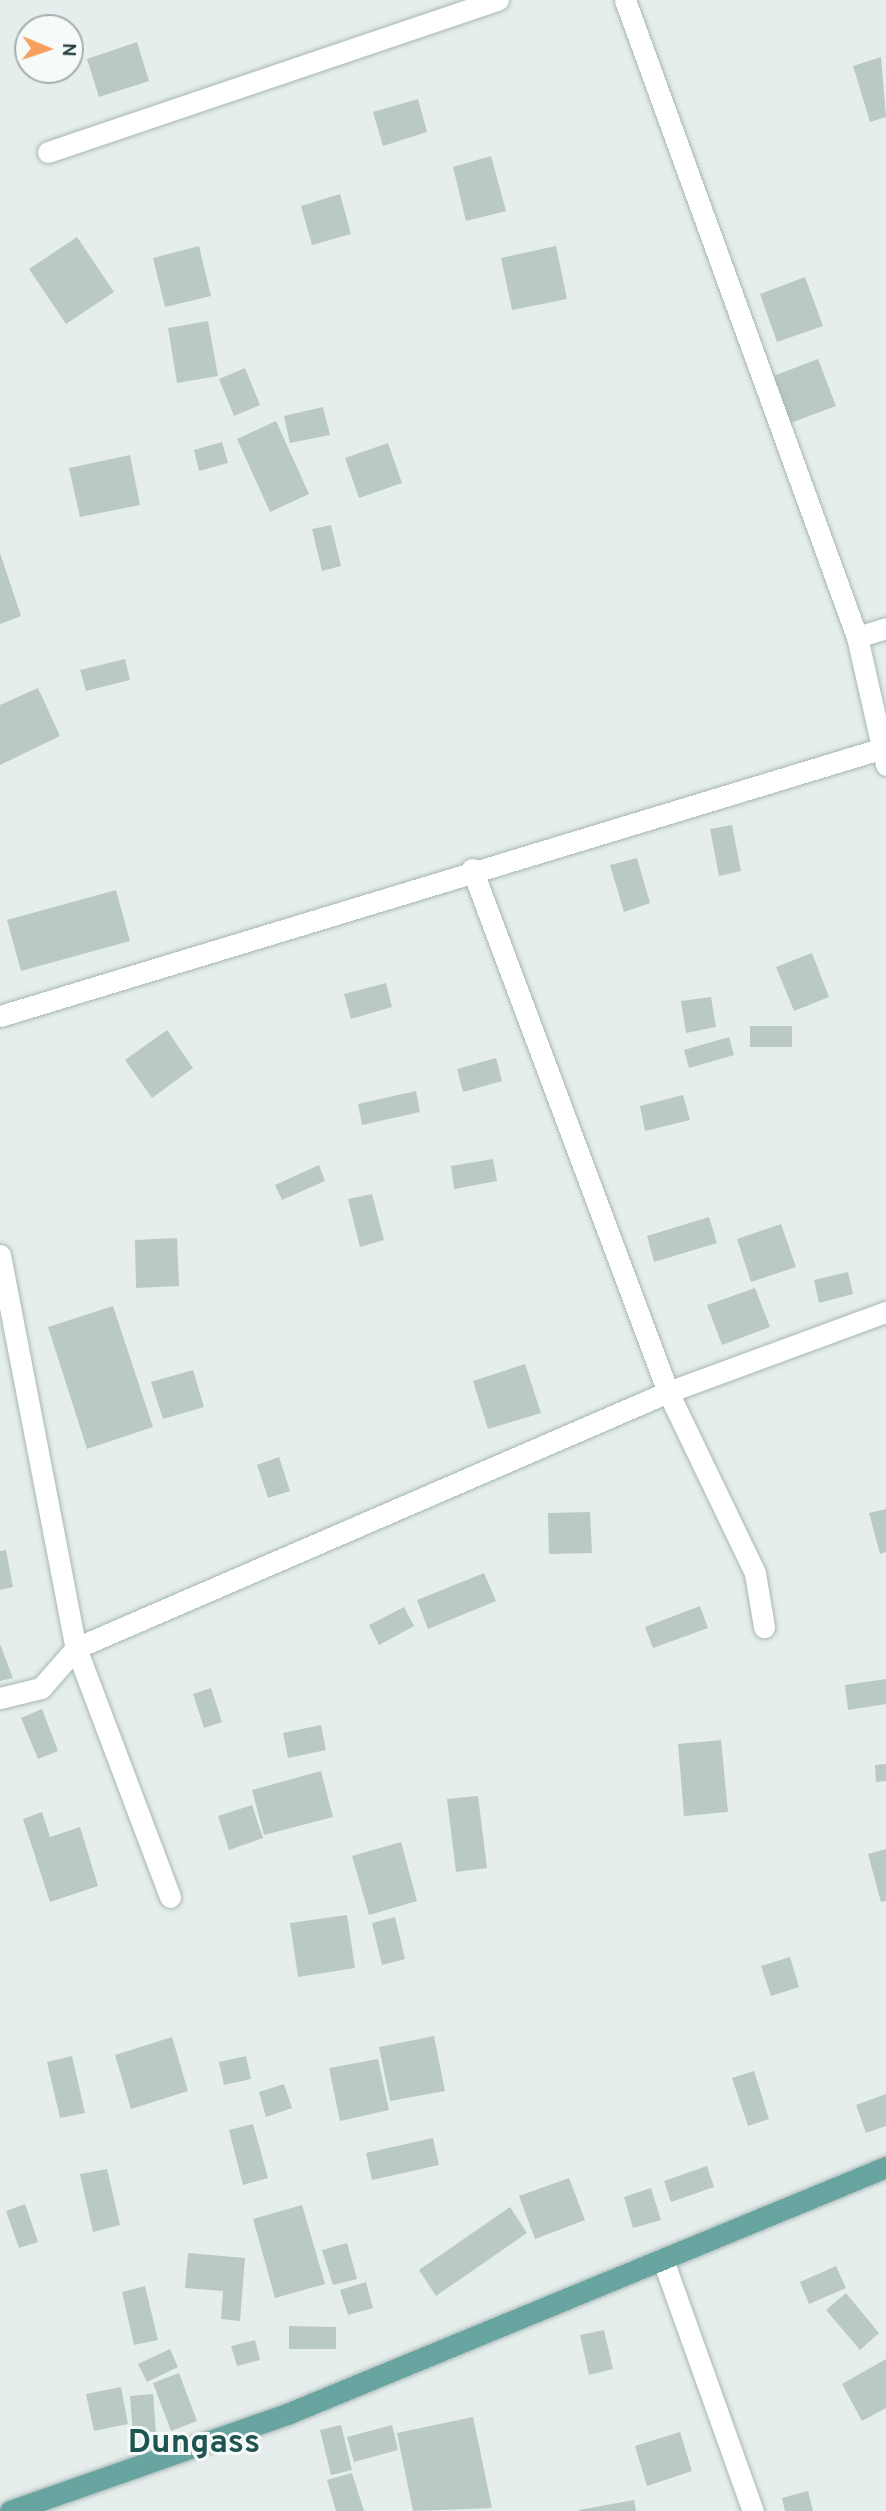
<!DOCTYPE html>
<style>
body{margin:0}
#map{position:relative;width:886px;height:2511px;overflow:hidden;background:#e5eeec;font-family:Overpass,sans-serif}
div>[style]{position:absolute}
.building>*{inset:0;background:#bac9c6}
.roads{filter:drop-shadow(0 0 2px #a7b7b5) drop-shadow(0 0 2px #a7b7b5)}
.street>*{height:21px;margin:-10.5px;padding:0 10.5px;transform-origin:10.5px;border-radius:10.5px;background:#fff}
.primary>*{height:21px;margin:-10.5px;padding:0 10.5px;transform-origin:10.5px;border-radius:10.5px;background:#68a5a1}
span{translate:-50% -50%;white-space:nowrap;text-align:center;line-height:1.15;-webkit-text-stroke:6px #f6faf9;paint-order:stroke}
.town-label{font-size:33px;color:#1e5451;font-weight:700}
.north{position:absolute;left:14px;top:14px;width:70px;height:70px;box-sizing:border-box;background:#f6faf9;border:2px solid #a2b0af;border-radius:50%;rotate:92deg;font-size:19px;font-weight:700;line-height:28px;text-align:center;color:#23413f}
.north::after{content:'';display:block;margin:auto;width:24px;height:32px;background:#f5a05c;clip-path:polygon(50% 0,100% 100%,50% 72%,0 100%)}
</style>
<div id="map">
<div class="building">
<i style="clip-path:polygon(137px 42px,149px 81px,99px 97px,87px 59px)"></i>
<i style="clip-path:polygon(881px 57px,886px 117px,870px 122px,853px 66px)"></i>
<i style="clip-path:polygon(418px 99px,427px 132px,383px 146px,373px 112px)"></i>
<i style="clip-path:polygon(491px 156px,506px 211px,466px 221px,453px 167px)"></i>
<i style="clip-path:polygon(340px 194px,351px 234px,312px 245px,301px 206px)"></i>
<i style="clip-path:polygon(77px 237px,114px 292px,66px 324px,29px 269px)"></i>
<i style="clip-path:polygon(199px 246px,211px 296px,165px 307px,153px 258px)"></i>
<i style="clip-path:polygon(556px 246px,567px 299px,512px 310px,501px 258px)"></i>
<i style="clip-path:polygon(805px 277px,823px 326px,777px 342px,760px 294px)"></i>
<i style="clip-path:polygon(208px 321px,218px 376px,177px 383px,168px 328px)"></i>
<i style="clip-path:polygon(818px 359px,836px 406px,785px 425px,768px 378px)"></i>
<i style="clip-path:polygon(245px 368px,260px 405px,234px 416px,219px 379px)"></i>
<i style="clip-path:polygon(323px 407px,330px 435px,290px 443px,284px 416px)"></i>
<i style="clip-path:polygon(276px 421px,309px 494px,270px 512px,237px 439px)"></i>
<i style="clip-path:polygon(222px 442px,228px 463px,199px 471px,194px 450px)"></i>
<i style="clip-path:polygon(388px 443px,402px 483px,359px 498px,345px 458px)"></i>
<i style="clip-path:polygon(130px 455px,140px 505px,80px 517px,69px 468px)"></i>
<i style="clip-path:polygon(331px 525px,341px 566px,322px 571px,312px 529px)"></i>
<i style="clip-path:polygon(0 553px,21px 616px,0 624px)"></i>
<i style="clip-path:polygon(125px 659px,130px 680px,86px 691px,80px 670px)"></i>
<i style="clip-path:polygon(38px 688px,60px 736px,0 765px,0 705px)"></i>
<i style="clip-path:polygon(732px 825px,741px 871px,719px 876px,710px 829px)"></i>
<i style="clip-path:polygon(637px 858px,650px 903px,624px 912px,610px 865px)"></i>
<i style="clip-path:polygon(116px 890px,130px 941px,21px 971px,7px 920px)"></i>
<i style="clip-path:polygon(812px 953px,829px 997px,794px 1011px,776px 967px)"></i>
<i style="clip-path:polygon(386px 983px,392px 1007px,351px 1019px,344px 994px)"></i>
<i style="clip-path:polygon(711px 997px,716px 1027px,686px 1033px,681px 1001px)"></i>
<i style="clip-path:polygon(750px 1026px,792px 1026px,792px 1047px,750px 1047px)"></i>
<i style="clip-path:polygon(167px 1030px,193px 1068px,152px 1098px,125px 1060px)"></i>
<i style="clip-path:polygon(729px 1037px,734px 1055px,689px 1068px,684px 1050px)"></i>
<i style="clip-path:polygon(496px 1058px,502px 1081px,463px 1092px,457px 1069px)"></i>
<i style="clip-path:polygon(416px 1091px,420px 1112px,362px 1125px,358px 1104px)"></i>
<i style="clip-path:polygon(683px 1095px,690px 1120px,645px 1131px,640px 1106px)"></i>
<i style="clip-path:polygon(493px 1159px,497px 1181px,454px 1189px,451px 1166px)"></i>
<i style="clip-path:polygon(319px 1165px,325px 1181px,282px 1200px,275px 1185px)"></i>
<i style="clip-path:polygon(372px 1194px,384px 1240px,360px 1247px,348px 1199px)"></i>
<i style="clip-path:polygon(709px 1217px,717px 1243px,654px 1262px,647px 1236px)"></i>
<i style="clip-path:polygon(781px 1224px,796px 1267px,751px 1282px,737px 1239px)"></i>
<i style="clip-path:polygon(177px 1238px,179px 1286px,136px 1288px,135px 1240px)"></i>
<i style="clip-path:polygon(848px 1272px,853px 1294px,819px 1303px,814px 1280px)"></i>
<i style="clip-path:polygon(755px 1288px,770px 1327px,722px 1345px,707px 1305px)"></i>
<i style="clip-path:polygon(113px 1306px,153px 1427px,87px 1449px,48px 1327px)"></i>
<i style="clip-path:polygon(525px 1364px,541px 1413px,488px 1429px,473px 1381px)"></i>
<i style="clip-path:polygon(193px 1370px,204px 1407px,163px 1419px,151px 1382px)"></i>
<i style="clip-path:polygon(279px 1457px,290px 1491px,268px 1498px,257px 1465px)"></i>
<i style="clip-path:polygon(886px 1509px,886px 1552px,880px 1554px,869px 1513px)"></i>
<i style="clip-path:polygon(590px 1512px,592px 1553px,549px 1554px,548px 1513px)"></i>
<i style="clip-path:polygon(6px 1550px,13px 1587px,0 1590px,0 1551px)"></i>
<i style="clip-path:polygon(484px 1573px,496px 1601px,428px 1629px,417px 1600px)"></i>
<i style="clip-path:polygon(700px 1606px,708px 1628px,653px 1648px,645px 1627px)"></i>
<i style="clip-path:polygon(404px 1607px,414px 1626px,379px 1645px,369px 1625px)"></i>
<i style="clip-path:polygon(0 1644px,13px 1678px,0 1681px)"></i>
<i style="clip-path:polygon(886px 1679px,886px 1704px,848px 1710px,845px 1685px)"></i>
<i style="clip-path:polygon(211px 1688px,222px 1722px,204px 1728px,193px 1694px)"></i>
<i style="clip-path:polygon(42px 1709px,58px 1751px,38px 1759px,21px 1718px)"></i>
<i style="clip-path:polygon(321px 1725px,326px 1750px,288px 1758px,283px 1733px)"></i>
<i style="clip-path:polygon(721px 1740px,728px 1812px,684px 1816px,678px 1744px)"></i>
<i style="clip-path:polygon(886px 1764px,886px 1781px,876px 1782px,875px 1765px)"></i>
<i style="clip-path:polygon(321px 1771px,333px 1817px,264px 1835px,252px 1790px)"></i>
<i style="clip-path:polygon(478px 1796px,487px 1868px,456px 1872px,447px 1799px)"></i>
<i style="clip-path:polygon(252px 1805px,263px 1838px,229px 1850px,218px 1816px)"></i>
<i style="clip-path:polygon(42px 1812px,50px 1837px,80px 1827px,98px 1886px,50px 1902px,23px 1819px)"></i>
<i style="clip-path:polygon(401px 1842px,417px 1901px,369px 1915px,352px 1856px)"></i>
<i style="clip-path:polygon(886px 1849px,886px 1901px,881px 1902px,868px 1854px)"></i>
<i style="clip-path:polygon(347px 1915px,355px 1968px,298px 1977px,290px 1923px)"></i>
<i style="clip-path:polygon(395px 1917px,405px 1959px,382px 1965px,372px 1923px)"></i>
<i style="clip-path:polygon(790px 1957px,799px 1987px,771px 1996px,761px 1966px)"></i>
<i style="clip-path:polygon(434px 2036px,445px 2091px,390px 2101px,379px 2047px)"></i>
<i style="clip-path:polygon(172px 2037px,188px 2091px,131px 2109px,115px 2055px)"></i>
<i style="clip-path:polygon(72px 2056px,85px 2113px,60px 2118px,47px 2062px)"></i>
<i style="clip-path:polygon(246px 2056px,251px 2079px,224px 2085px,219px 2062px)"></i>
<i style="clip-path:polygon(378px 2059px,389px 2110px,340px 2121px,329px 2068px)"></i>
<i style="clip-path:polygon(754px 2071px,769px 2119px,748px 2126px,732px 2078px)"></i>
<i style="clip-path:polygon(284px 2084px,292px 2108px,266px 2117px,259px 2092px)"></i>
<i style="clip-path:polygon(886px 2094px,886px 2126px,866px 2133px,856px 2105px)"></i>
<i style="clip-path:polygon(253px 2124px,268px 2178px,243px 2185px,229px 2130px)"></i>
<i style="clip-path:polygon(433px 2138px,439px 2165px,372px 2180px,366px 2153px)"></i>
<i style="clip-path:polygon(707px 2166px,714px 2187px,671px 2202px,664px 2181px)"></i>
<i style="clip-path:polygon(107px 2169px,120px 2225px,93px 2232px,80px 2174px)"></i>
<i style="clip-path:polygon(569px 2178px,585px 2220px,535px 2239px,519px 2196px)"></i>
<i style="clip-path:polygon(651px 2188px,661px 2220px,633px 2228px,624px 2197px)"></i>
<i style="clip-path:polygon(25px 2204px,38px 2242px,19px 2248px,6px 2211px)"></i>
<i style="clip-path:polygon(302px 2205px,325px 2284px,275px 2298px,253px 2219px)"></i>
<i style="clip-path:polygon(510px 2207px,527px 2233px,436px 2296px,419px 2270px)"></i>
<i style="clip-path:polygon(347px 2243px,357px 2279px,333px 2285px,322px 2250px)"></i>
<i style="clip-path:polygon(188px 2253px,245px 2258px,240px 2321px,221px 2319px,223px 2291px,185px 2288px)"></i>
<i style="clip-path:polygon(836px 2266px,846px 2288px,809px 2304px,800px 2282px)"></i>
<i style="clip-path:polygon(366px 2282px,373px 2308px,348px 2315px,340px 2290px)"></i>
<i style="clip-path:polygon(145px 2286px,158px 2340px,134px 2345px,122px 2292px)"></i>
<i style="clip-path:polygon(846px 2293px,879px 2333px,860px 2350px,826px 2310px)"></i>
<i style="clip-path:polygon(289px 2326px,336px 2327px,336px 2349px,289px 2349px)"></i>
<i style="clip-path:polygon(604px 2330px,613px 2369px,589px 2375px,580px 2335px)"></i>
<i style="clip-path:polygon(255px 2340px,260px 2360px,237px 2366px,231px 2346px)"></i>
<i style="clip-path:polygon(170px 2349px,178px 2367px,147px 2382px,138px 2364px)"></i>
<i style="clip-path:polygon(886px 2359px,886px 2408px,862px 2421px,842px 2384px)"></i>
<i style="clip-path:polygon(179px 2373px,197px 2421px,171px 2431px,153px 2383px)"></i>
<i style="clip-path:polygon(121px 2387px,128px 2424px,94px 2431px,86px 2394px)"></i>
<i style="clip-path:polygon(153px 2394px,156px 2432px,133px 2434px,130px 2396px)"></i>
<i style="clip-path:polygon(473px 2417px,492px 2508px,413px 2511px,397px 2433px)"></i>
<i style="clip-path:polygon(341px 2425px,352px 2470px,331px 2475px,320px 2430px)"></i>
<i style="clip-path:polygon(392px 2425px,398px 2450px,354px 2462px,347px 2437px)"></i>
<i style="clip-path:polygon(680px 2432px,692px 2471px,647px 2486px,635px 2446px)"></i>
<i style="clip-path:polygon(352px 2473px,364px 2511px,336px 2511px,327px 2480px)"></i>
<i style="clip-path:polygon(808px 2491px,813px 2511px,785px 2511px,782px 2498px)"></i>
<i style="clip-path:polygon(634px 2500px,636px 2511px,579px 2511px,579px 2510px)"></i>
</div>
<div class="roads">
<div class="street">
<i style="left:625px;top:0;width:678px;rotate:69.99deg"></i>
<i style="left:857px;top:637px;width:131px;rotate:77.2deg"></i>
<i style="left:48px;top:152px;width:475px;rotate:-18.7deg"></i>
<i style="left:857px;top:637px;width:30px;rotate:-17deg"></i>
<i style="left:472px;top:869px;width:559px;rotate:69.46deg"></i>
<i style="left:668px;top:1392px;width:201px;rotate:64.3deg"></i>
<i style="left:755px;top:1573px;width:55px;rotate:80.5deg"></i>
<i style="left:0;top:1016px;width:920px;rotate:-16.88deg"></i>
<i style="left:0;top:1255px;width:400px;rotate:79.1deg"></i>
<i style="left:76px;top:1648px;width:266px;rotate:69.3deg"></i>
<i style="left:0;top:1698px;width:42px;rotate:-13.7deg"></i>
<i style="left:41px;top:1688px;width:53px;rotate:-48.8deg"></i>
<i style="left:76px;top:1648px;width:645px;rotate:-23.39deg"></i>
<i style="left:668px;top:1392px;width:232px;rotate:-20.2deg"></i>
<i style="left:663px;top:2260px;width:267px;rotate:70.3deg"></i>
</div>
<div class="primary">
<i style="left:10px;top:2511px;width:293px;rotate:-19.3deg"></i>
<i style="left:287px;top:2414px;width:648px;rotate:-22.41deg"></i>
</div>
</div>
<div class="town-label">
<span style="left:194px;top:2445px">Dungass</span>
</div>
<div class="north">N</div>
</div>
